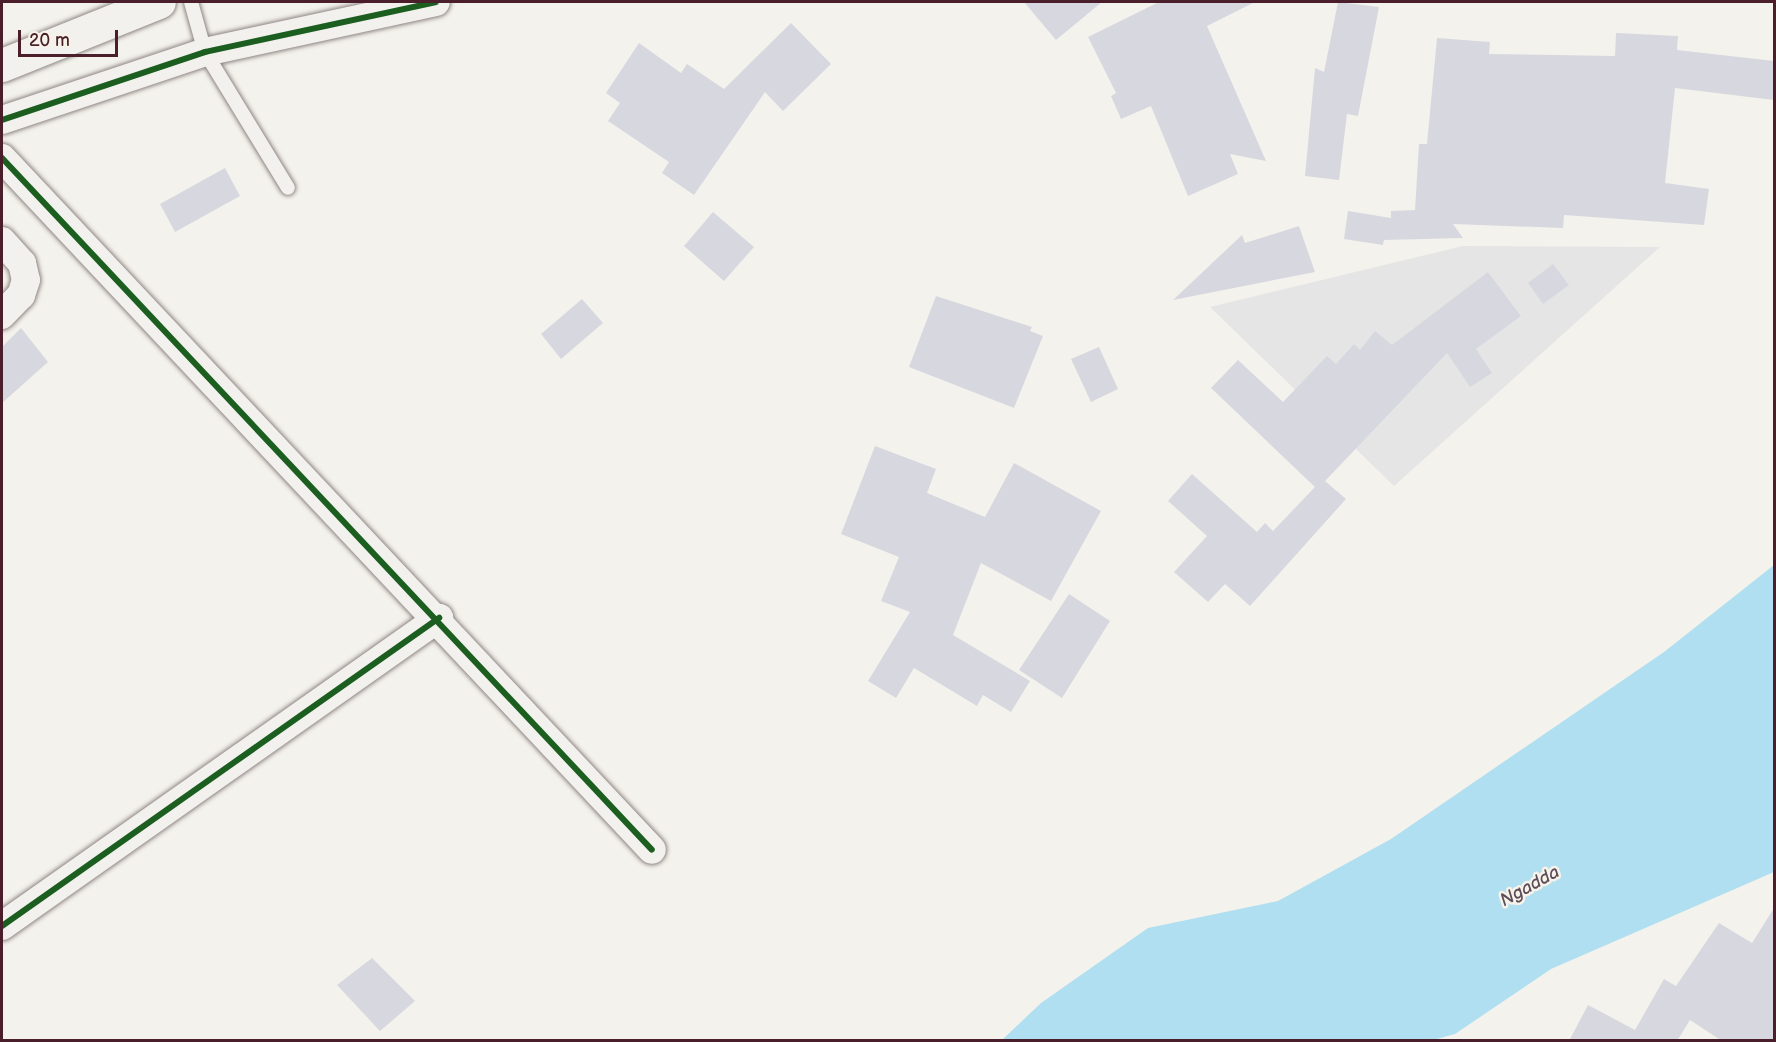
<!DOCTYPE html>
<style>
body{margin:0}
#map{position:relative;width:1776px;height:1042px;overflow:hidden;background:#f4f2ec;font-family:"Balsamiq Sans",sans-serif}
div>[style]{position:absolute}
.built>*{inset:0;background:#e6e5e6}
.water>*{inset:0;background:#afdff1}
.building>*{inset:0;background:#d7d8df}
.roads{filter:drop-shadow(0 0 2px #8f8685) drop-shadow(0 0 2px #8f8685)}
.lane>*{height:14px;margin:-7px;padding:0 7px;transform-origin:7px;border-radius:7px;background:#f2f1ed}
.street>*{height:28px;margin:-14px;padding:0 14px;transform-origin:14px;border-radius:14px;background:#f2f1ed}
.secondary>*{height:33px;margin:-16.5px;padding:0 16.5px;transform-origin:16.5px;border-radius:16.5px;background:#f2f1ed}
.cycleway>*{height:6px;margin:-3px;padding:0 3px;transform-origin:3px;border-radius:3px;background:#1b5e20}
span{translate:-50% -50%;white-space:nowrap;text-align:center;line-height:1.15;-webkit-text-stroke:5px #f7f3e8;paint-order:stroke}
.water-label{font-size:18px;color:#5c4d5d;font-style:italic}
.frame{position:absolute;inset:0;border:3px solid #4a1f2b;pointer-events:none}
.scale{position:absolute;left:18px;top:30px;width:100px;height:27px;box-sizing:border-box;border:3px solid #4a1f2b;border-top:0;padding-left:8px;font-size:18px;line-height:21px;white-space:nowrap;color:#4a1f2b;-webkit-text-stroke:4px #f7f3e8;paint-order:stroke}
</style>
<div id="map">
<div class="built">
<i style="clip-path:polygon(1463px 246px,1660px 247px,1394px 486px,1210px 307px)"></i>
</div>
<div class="water">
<i style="clip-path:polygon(1774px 565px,1774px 872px,1551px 969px,1455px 1034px,1433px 1040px,1002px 1040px,1041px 1003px,1148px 928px,1278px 901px,1391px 839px,1664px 652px)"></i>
</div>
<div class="building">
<i style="clip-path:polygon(1024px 2px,1102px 2px,1056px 40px)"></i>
<i style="clip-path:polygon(1159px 2px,1255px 2px,1207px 26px,1266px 161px,1230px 154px,1238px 174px,1188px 196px,1151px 106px,1121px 119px,1111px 96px,1116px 93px,1088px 37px)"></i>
<i style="clip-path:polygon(1338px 2px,1379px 7px,1358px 116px,1347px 114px,1339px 180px,1305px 176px,1315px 68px,1324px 72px)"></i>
<i style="clip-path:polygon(791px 23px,831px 64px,783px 111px,765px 92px,694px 195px,662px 173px,669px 162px,608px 121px,620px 103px,606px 93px,639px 43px,681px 73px,687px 64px,724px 89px)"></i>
<i style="clip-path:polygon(1616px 33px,1678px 36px,1677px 50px,1774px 61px,1774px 100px,1675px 88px,1665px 183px,1709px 189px,1704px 225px,1564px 215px,1563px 228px,1453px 224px,1463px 238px,1384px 240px,1383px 245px,1344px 239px,1348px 211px,1391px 218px,1391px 211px,1415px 210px,1419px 144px,1427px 144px,1437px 38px,1490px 42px,1489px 54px,1615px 56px)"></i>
<i style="clip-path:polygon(225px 168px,240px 196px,175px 232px,160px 204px)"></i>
<i style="clip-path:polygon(713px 212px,754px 247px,724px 281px,684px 246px)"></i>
<i style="clip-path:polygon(1299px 226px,1315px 272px,1173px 300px,1242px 235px,1245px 243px)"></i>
<i style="clip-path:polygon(1553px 264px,1569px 285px,1543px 304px,1528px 283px)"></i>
<i style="clip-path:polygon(1488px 272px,1521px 316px,1476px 349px,1492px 373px,1470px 387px,1447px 353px,1325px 481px,1346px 499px,1250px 606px,1225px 584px,1208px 602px,1174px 572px,1207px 536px,1168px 501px,1192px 474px,1257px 532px,1265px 523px,1273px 531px,1315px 487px,1211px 388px,1238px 360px,1283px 402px,1327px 356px,1336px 364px,1354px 344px,1360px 350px,1375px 331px,1392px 345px)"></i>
<i style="clip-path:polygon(936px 296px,1032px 327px,1030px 331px,1043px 336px,1014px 408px,909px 367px)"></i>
<i style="clip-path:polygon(582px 299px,603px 323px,561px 359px,541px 334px)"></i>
<i style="clip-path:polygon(21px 328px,48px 362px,2px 403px,2px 347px)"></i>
<i style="clip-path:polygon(1099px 347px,1118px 389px,1091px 402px,1071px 359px)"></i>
<i style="clip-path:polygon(875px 446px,936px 469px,927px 493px,985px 517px,1014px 463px,1101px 511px,1051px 601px,981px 563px,953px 635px,1030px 681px,1011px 712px,983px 695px,977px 706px,914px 668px,896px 698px,868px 681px,910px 612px,881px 601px,899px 557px,841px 534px)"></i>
<i style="clip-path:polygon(1069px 594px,1110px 621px,1062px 698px,1019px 670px)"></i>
<i style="clip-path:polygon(1774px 908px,1774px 1041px,1722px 1041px,1690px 1020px,1677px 1041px,1569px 1041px,1588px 1005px,1635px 1030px,1664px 979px,1676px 986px,1719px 923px,1752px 943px)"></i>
<i style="clip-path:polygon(372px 958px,415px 1001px,380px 1031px,337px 985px)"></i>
</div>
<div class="roads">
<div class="lane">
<i style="left:191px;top:2px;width:52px;rotate:74.4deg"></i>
<i style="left:205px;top:52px;width:159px;rotate:58.6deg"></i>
</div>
<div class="street">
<i style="left:2px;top:120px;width:214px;rotate:-18.5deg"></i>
<i style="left:205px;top:52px;width:236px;rotate:-12.2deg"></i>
<i style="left:2px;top:158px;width:949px;rotate:46.79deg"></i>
<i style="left:2px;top:241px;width:30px;rotate:48deg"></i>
<i style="left:22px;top:263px;width:17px;rotate:77deg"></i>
<i style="left:26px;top:280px;width:16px;rotate:108deg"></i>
<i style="left:21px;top:295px;width:28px;rotate:134deg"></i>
<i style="left:2px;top:926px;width:535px;rotate:-35.18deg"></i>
</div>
<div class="secondary">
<i style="left:2px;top:65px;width:169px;rotate:-21.9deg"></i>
</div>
</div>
<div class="cycleway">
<i style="left:2px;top:120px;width:214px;rotate:-18.5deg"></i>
<i style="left:205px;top:52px;width:236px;rotate:-12.2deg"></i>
<i style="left:2px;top:158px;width:949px;rotate:46.79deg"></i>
<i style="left:2px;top:926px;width:535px;rotate:-35.18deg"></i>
</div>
<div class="water-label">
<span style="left:1530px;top:887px;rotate:-29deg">Ngadda</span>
</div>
<div class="frame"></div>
<div class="scale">20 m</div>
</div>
